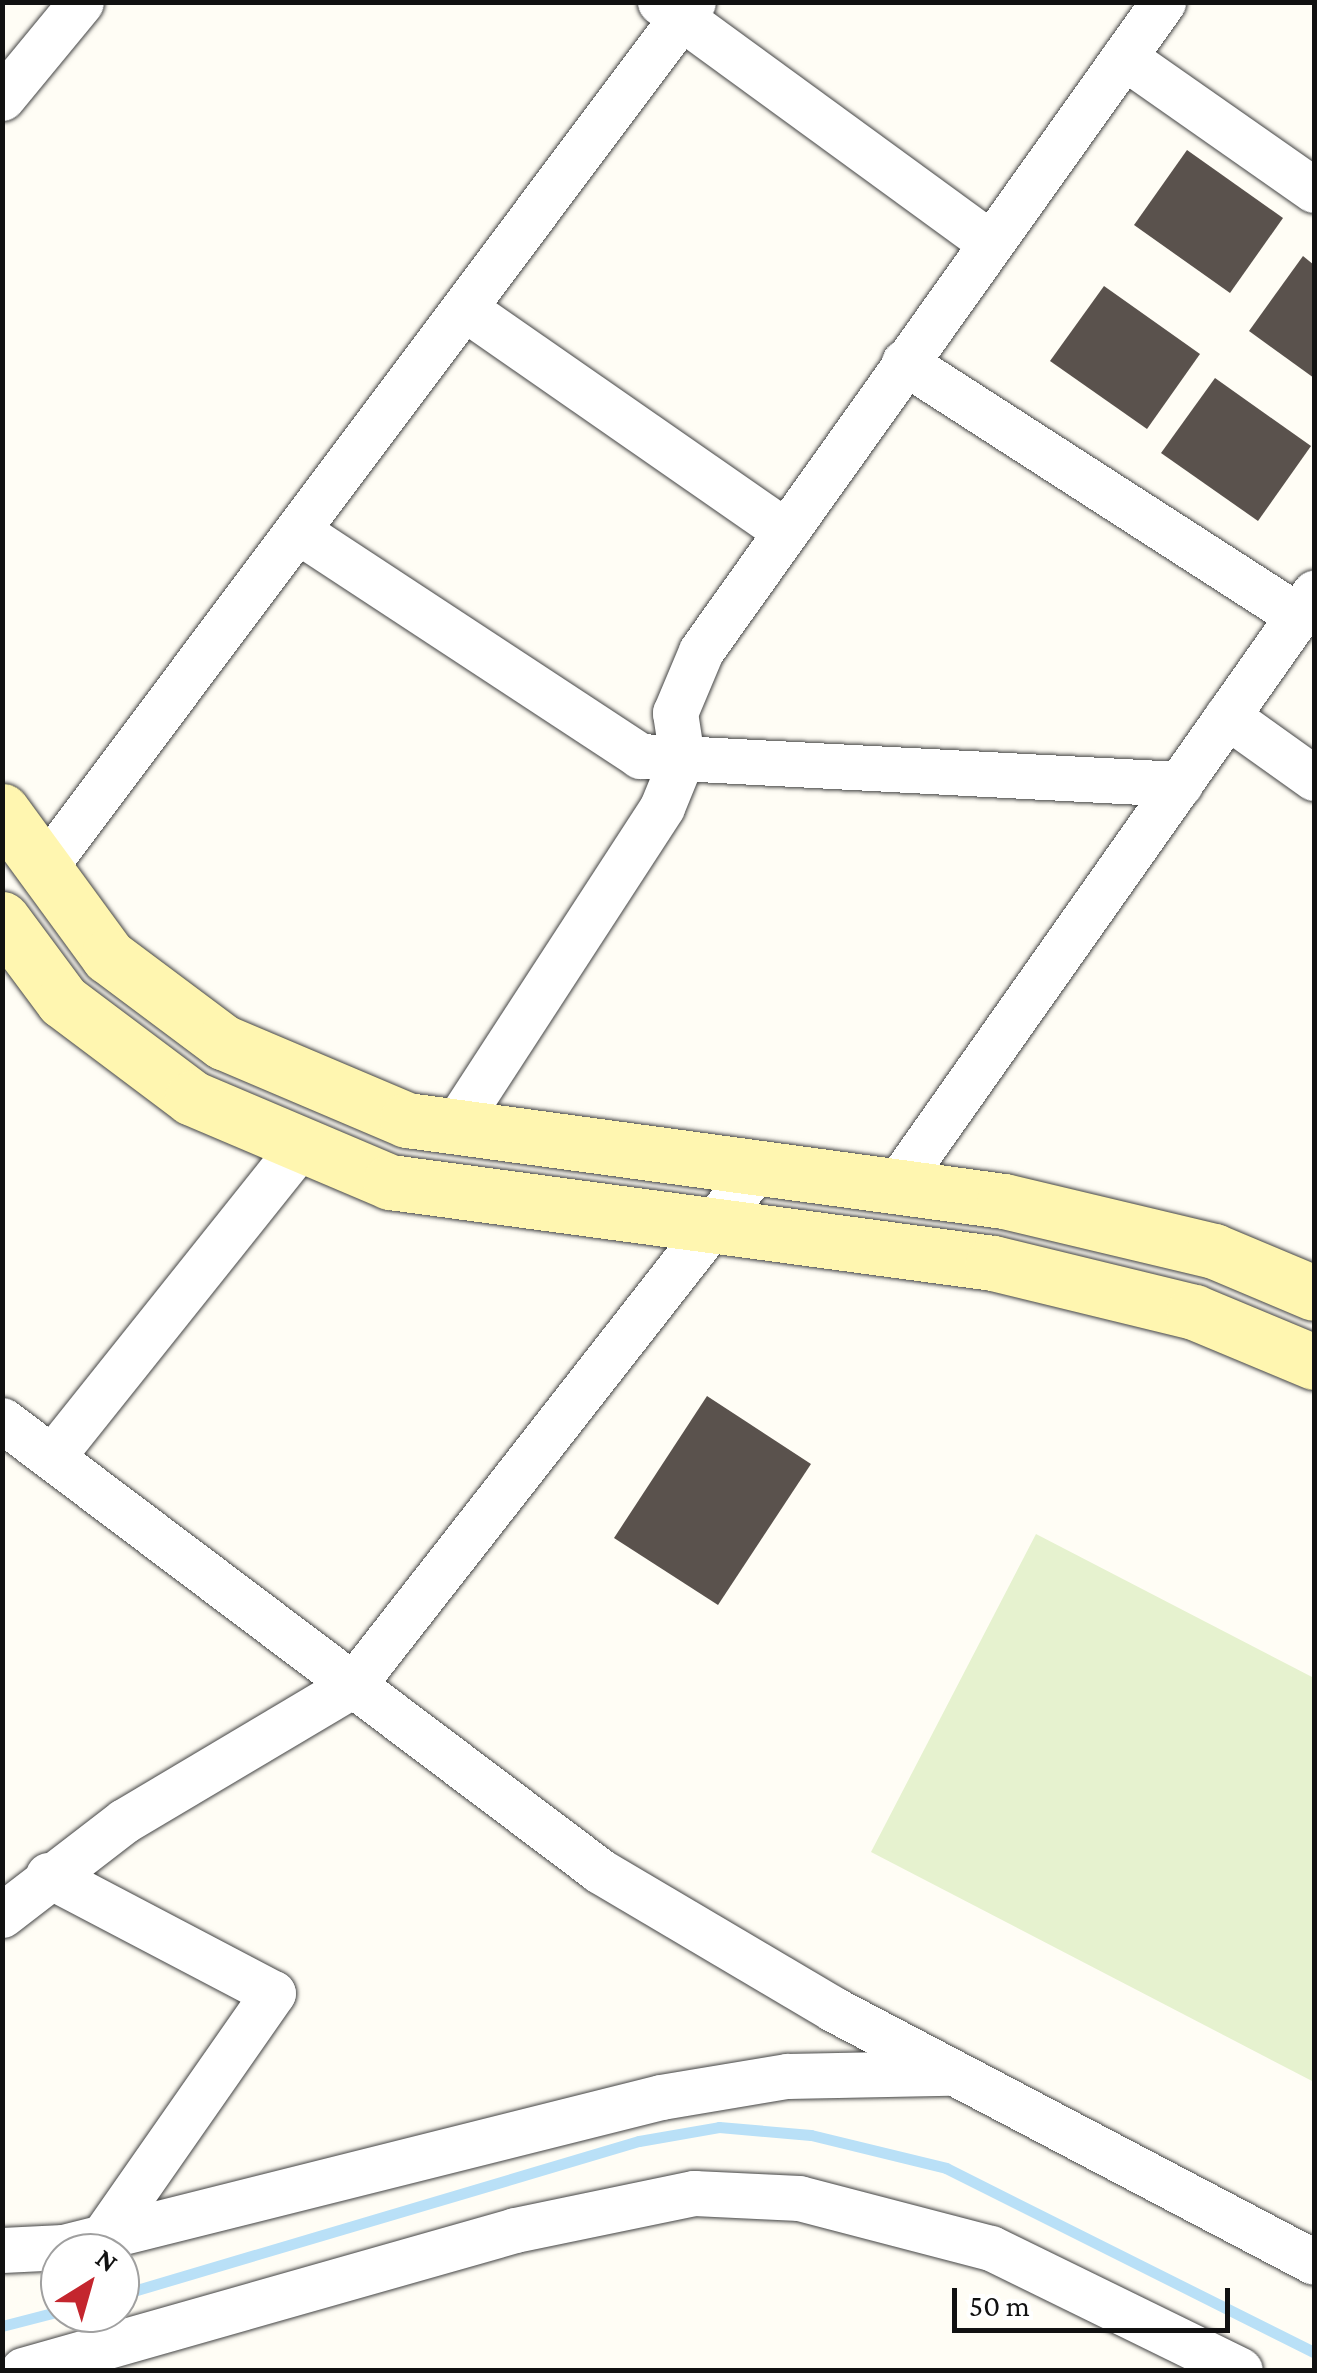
<!DOCTYPE html>
<style>
body{margin:0}
#map{position:relative;width:1317px;height:2373px;overflow:hidden;background:#fffdf5;font-family:"Crimson Pro",serif}
div>[style]{position:absolute}
.pitch>*{inset:0;background:#e6f2cf}
.stream>*{height:11px;margin:-5.5px;padding:0 5.5px;transform-origin:5.5px;border-radius:5.5px;background:#b9e0f7}
.building>*{inset:0;background:#5a524d}
.roads{filter:drop-shadow(0 0 2px #444) drop-shadow(0 0 2px #444)}
.street>*{height:45px;margin:-22.5px;padding:0 22.5px;transform-origin:22.5px;border-radius:22.5px;background:#fff}
.secondary>*{height:55px;margin:-27.5px;padding:0 27.5px;transform-origin:27.5px;border-radius:27.5px;background:#fff6b0}
span{translate:-50% -50%;white-space:nowrap;text-align:center;line-height:1.15;-webkit-text-stroke:10px #fff;paint-order:stroke}
.frame{position:absolute;inset:0;border:5px solid #111;pointer-events:none}
.north{position:absolute;left:40px;top:2233px;width:100px;height:100px;box-sizing:border-box;background:#fff;border:2px solid #a0a0a0;border-radius:50%;rotate:37deg;font-size:28px;font-weight:700;line-height:40px;text-align:center;color:#111}
.north::after{content:'';display:block;margin:auto;width:35px;height:45px;background:#c4262e;clip-path:polygon(50% 0,100% 100%,50% 72%,0 100%)}
.scale{position:absolute;left:952px;top:2288px;width:278px;height:45px;box-sizing:border-box;border:5px solid #111;border-top:0;padding-left:12px;font-size:30px;line-height:35px;white-space:nowrap;color:#111;-webkit-text-stroke:8px #fff;paint-order:stroke}
</style>
<div id="map">
<div class="pitch">
<i style="clip-path:polygon(1036px 1534px,1314px 1678px,1314px 2082px,871px 1852px)"></i>
</div>
<div class="stream">
<i style="left:120px;top:2295px;width:541px;rotate:-16.53deg"></i>
<i style="left:639px;top:2141px;width:81px;rotate:-9.9deg"></i>
<i style="left:719px;top:2127px;width:92px;rotate:5deg"></i>
<i style="left:811px;top:2135px;width:139px;rotate:13.7deg"></i>
<i style="left:946px;top:2168px;width:411px;rotate:26.6deg"></i>
<i style="left:2px;top:2326px;width:60px;rotate:-14.5deg"></i>
</div>
<div class="building">
<i style="clip-path:polygon(1187px 150px,1283px 218px,1230px 293px,1134px 225px)"></i>
<i style="clip-path:polygon(1303px 256px,1314px 265px,1314px 378px,1249px 331px)"></i>
<i style="clip-path:polygon(1104px 286px,1200px 354px,1147px 429px,1050px 361px)"></i>
<i style="clip-path:polygon(1215px 378px,1311px 446px,1258px 521px,1161px 453px)"></i>
<i style="clip-path:polygon(707px 1396px,811px 1464px,718px 1605px,614px 1538px)"></i>
</div>
<div class="roads">
<div class="street">
<i style="left:660px;top:2px;width:407px;rotate:36.1deg"></i>
<i style="left:1124px;top:57px;width:232px;rotate:35deg"></i>
<i style="left:2px;top:98px;width:124px;rotate:-50.5deg"></i>
<i style="left:467px;top:310px;width:387px;rotate:34.8deg"></i>
<i style="left:904px;top:362px;width:469px;rotate:32.8deg"></i>
<i style="left:301px;top:533px;width:406px;rotate:33.3deg"></i>
<i style="left:640px;top:756px;width:541px;rotate:2.97deg"></i>
<i style="left:1227px;top:716px;width:107px;rotate:35.5deg"></i>
<i style="left:44px;top:868px;width:1082px;rotate:-53.15deg"></i>
<i style="left:455px;top:1126px;width:380px;rotate:-57deg"></i>
<i style="left:662px;top:807px;width:53px;rotate:-67.8deg"></i>
<i style="left:682px;top:758px;width:46px;rotate:-98.8deg"></i>
<i style="left:675px;top:713px;width:67px;rotate:-67.2deg"></i>
<i style="left:701px;top:651px;width:797px;rotate:-54.55deg"></i>
<i style="left:896px;top:1186px;width:726px;rotate:-54.82deg"></i>
<i style="left:2px;top:1420px;width:749px;rotate:37.02deg"></i>
<i style="left:600px;top:1871px;width:271px;rotate:30.6deg"></i>
<i style="left:833px;top:2009px;width:543px;rotate:27.74deg"></i>
<i style="left:52px;top:1457px;width:401px;rotate:-51.4deg"></i>
<i style="left:48px;top:1875px;width:254px;rotate:27.7deg"></i>
<i style="left:273px;top:1993px;width:297px;rotate:124.9deg"></i>
<i style="left:2px;top:1915px;width:154px;rotate:-37.6deg"></i>
<i style="left:124px;top:1821px;width:266px;rotate:-30.7deg"></i>
<i style="left:353px;top:1685px;width:658px;rotate:-51.98deg"></i>
<i style="left:2px;top:2250px;width:61px;rotate:-2.8deg"></i>
<i style="left:63px;top:2247px;width:617px;rotate:-14.08deg"></i>
<i style="left:661px;top:2097px;width:128px;rotate:-9.5deg"></i>
<i style="left:787px;top:2076px;width:163px;rotate:-1.1deg"></i>
<i style="left:23px;top:2370px;width:512px;rotate:-15.88deg"></i>
<i style="left:515px;top:2230px;width:183px;rotate:-11.7deg"></i>
<i style="left:694px;top:2193px;width:105px;rotate:2.7deg"></i>
<i style="left:799px;top:2198px;width:198px;rotate:14.6deg"></i>
<i style="left:991px;top:2248px;width:277px;rotate:26.1deg"></i>
</div>
<div class="secondary">
<i style="left:2px;top:811px;width:180px;rotate:53.8deg"></i>
<i style="left:108px;top:956px;width:144px;rotate:36.8deg"></i>
<i style="left:223px;top:1042px;width:200px;rotate:23deg"></i>
<i style="left:407px;top:1120px;width:602px;rotate:7.73deg"></i>
<i style="left:1004px;top:1201px;width:216px;rotate:13.4deg"></i>
<i style="left:1214px;top:1251px;width:108px;rotate:22.8deg"></i>
<i style="left:2px;top:919px;width:102px;rotate:53.4deg"></i>
<i style="left:63px;top:1001px;width:161px;rotate:36.9deg"></i>
<i style="left:192px;top:1098px;width:215px;rotate:23deg"></i>
<i style="left:390px;top:1182px;width:608px;rotate:7.65deg"></i>
<i style="left:993px;top:1263px;width:207px;rotate:13.7deg"></i>
<i style="left:1194px;top:1312px;width:130px;rotate:22.6deg"></i>
</div>
</div>
<div class="frame"></div>
<div class="north">N</div>
<div class="scale">50 m</div>
</div>
